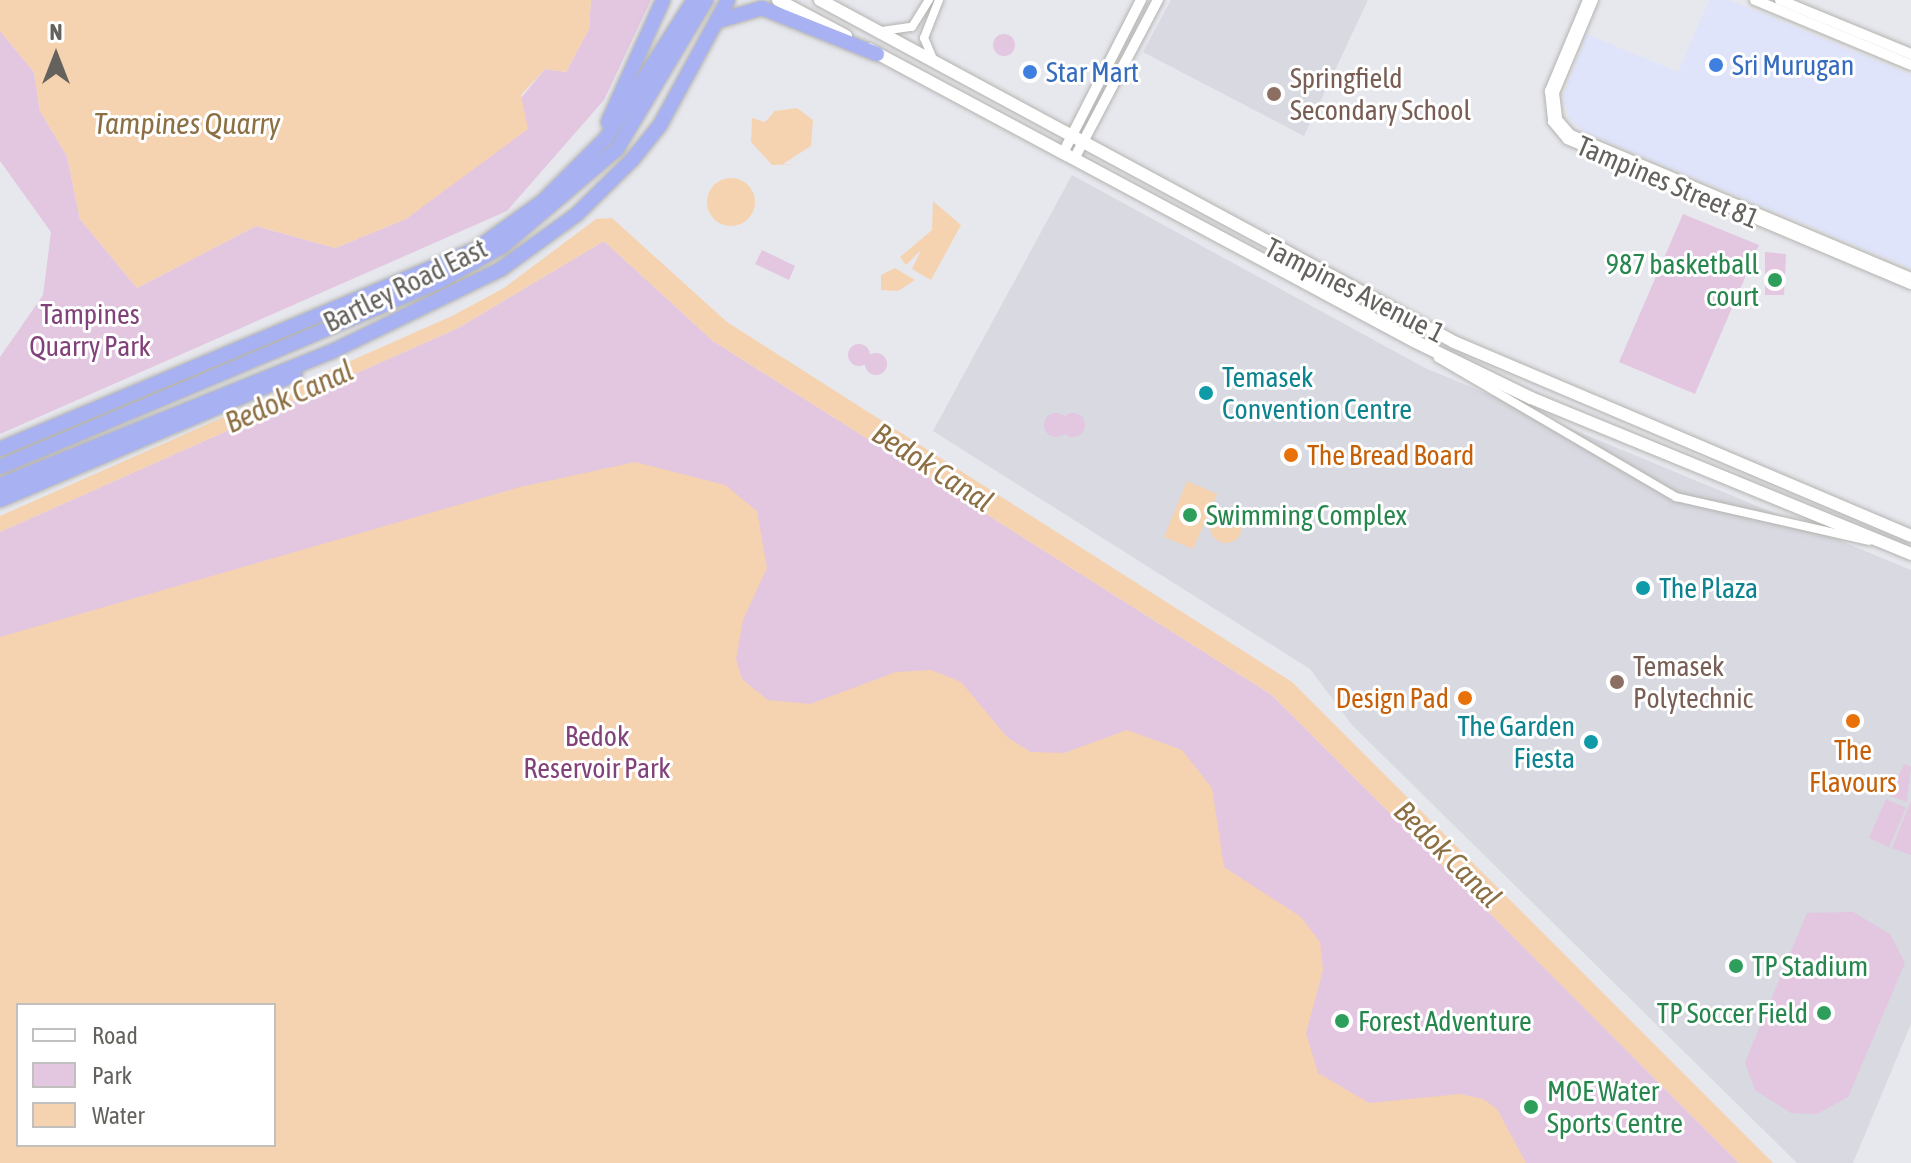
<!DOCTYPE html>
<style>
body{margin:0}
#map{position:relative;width:1911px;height:1163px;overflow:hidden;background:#e7e8ee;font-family:"Asap Condensed",sans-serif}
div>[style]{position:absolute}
.commercial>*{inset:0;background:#e0e4fa}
.education>*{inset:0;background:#d8d9e1}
.green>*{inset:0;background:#e3c6e0}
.round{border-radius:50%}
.water>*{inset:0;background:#f5d3b0}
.roads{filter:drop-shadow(0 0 2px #b4b3af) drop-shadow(0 0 2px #b4b3af)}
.minor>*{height:8px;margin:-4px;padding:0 4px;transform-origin:4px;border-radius:4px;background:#fff}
.tertiary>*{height:10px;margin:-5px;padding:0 5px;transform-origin:5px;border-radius:5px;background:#fff}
.secondary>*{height:12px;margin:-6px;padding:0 6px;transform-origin:6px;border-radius:6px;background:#fff}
.trunk>*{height:14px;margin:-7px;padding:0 7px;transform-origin:7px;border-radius:7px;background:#a8b2f2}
.dots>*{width:22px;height:22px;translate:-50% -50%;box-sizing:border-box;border:4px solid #fff;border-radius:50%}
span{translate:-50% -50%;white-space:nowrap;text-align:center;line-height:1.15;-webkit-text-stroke:6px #fff;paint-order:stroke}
.shop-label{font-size:28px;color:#366cbe}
.left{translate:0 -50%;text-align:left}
.education-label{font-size:28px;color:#785e54}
.street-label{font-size:28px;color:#65625e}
.leisure-label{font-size:28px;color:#27864d}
.right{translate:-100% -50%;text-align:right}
.park-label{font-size:28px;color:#814179}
.culture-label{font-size:28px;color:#0d838f}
.food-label{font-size:28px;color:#c56008}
.water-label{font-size:30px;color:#8d6f44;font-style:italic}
.legend{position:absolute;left:16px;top:1003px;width:260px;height:144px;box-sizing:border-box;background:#fff;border:2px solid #c1c0bf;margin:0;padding:10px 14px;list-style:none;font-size:24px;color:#65625e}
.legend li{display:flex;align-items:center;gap:16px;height:40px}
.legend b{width:40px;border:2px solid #c1c0bf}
.north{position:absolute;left:16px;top:16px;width:80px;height:80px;-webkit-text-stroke:6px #fff;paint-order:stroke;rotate:0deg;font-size:22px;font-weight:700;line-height:32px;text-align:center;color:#65625e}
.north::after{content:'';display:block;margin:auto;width:28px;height:36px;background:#65625e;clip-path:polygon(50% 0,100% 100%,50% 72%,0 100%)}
</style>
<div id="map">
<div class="commercial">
<i style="clip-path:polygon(1709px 0,1729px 0,1911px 75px,1911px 268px,1586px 133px,1569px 118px,1563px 96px,1587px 34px,1678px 72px)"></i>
</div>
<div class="education">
<i style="clip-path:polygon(1171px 0,1368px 0,1304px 136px,1143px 52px)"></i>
<i style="clip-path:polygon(1072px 175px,1425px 368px,1911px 570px,1911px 1024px,1853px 1163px,1797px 1163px,1352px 725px,1310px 669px,933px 431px)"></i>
</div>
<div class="green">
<i style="clip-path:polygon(591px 0,651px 0,604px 100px,507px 211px,0 434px,0 357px,43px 295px,51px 232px,0 161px,0 31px,34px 72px,40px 111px,67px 156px,80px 219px,137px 288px,256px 226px,335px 248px,406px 219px,448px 186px,545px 69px,566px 72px,589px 29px)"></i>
<i class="round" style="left:993px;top:34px;width:22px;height:22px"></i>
<i style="clip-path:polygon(1683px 214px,1759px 245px,1695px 394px,1619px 362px)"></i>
<i style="clip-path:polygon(evenodd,604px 241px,713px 341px,1272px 695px,1739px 1163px,0 1163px,0 532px,458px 328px,604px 241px,18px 1005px,274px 1005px,274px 1145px,18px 1145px,18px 1005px)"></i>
<i style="clip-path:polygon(762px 250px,795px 266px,789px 280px,755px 264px)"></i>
<i style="clip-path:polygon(1765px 252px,1786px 254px,1784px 295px,1765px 295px)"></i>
<i class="round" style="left:848px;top:344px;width:22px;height:22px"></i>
<i class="round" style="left:865px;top:353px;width:22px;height:22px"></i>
<i class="round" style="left:1061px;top:413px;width:24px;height:24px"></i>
<i class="round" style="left:1044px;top:413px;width:24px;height:24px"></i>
<i style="clip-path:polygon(1904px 764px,1911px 767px,1907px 802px,1890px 796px)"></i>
<i style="clip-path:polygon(1886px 799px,1906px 808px,1889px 847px,1869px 838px)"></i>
<i style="clip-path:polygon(1911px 801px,1911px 855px,1892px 848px)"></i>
<i style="clip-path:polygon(1853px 912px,1890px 934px,1905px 963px,1848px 1097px,1817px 1114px,1791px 1113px,1755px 1090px,1745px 1062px,1807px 913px)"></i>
</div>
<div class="water">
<i style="clip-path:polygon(0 0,591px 0,589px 29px,566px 72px,545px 69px,521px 95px,528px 129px,406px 219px,335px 248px,256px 226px,137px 288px,80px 219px,67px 156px,40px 111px,34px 72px,0 31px)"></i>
<i style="clip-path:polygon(797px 108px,813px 120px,811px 146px,783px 164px,800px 164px,772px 165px,751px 142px,752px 118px,765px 122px,775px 111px)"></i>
<i class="round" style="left:707px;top:178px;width:48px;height:48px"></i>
<i style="clip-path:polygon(933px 201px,961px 225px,931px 280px,912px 269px,921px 250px,906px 265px,900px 257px,932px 230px)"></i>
<i style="clip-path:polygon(612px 218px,727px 322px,1292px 682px,1773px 1163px,1739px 1163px,1272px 695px,713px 341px,604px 241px,458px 328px,0 532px,0 516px,452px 316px,504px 288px,596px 219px)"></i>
<i style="clip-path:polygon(895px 268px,915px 280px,898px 291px,881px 290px,881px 275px)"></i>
<i style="clip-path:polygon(evenodd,635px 462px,725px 485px,757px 511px,767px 568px,743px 620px,736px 659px,742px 679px,768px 700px,810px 704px,896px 672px,931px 670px,961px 682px,1007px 737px,1031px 752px,1064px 753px,1127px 730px,1182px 750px,1212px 788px,1224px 867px,1301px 917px,1320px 942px,1323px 970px,1306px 1033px,1318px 1073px,1369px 1103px,1460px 1094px,1483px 1099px,1497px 1109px,1526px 1163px,0 1163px,0 637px,520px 487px,635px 462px,18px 1005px,274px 1005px,274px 1145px,18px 1145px,18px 1005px)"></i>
<i style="clip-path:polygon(1187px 481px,1217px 494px,1193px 549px,1164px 537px)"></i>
<i class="round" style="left:1210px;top:511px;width:32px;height:32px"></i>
</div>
<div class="roads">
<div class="minor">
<i style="left:1587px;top:0;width:99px;rotate:112.7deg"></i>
<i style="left:1549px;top:91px;width:31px;rotate:84deg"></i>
<i style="left:1552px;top:122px;width:23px;rotate:50deg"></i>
<i style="left:1567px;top:140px;width:373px;rotate:22.9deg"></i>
<i style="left:1594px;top:0;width:101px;rotate:112.8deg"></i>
<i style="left:1555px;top:93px;width:26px;rotate:83deg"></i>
<i style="left:1558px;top:119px;width:20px;rotate:49deg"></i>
<i style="left:1571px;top:134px;width:369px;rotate:22.8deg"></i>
<i style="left:882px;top:31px;width:30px;rotate:-8deg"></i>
<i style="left:912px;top:27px;width:32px;rotate:-58deg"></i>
<i style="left:933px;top:59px;width:23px;rotate:-113deg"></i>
<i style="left:924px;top:38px;width:41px;rotate:-68.5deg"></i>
<i style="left:1438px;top:358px;width:276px;rotate:30.3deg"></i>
<i style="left:1676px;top:497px;width:198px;rotate:12.8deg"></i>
</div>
<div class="tertiary">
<i style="left:1755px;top:0;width:169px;rotate:22.6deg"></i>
<i style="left:1780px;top:0;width:142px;rotate:22.4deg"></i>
<i style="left:1063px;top:153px;width:172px;rotate:-63deg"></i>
<i style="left:1074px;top:159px;width:180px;rotate:-62.2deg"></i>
</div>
<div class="secondary">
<i style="left:778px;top:0;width:77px;rotate:27.9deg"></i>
<i style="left:820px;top:0;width:720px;rotate:28.34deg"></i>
<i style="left:1454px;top:342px;width:496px;rotate:23deg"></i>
<i style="left:869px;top:49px;width:618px;rotate:28.18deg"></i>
<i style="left:1414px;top:341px;width:130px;rotate:26deg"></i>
<i style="left:1531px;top:398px;width:411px;rotate:22.3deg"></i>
</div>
<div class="trunk">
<i style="left:718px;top:21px;width:46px;rotate:-16.5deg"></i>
<i style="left:762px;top:8px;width:124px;rotate:21.8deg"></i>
<i style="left:608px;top:122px;width:134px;rotate:-65.7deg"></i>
<i style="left:0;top:449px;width:516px;rotate:-22.79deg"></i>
<i style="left:476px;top:249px;width:81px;rotate:-35.5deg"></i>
<i style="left:542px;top:202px;width:91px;rotate:-45deg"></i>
<i style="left:606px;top:138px;width:164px;rotate:-57.5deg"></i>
<i style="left:0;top:467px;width:480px;rotate:-22.9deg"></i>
<i style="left:442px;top:280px;width:70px;rotate:-29.1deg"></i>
<i style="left:503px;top:246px;width:150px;rotate:-40.4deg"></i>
<i style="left:617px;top:149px;width:174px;rotate:-59.1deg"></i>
<i style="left:0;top:485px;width:359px;rotate:-21.9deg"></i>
<i style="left:333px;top:351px;width:187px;rotate:-26deg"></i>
<i style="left:501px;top:269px;width:92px;rotate:-35.8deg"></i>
<i style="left:576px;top:215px;width:78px;rotate:-44.5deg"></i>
<i style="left:632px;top:160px;width:45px;rotate:-51.3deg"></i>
<i style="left:660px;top:125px;width:142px;rotate:-61.5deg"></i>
<i style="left:0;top:500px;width:321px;rotate:-23.1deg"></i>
</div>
</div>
<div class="dots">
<i style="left:1716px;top:65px;background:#3f7fe0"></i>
<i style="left:1030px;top:72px;background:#3f7fe0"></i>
<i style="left:1274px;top:94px;background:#8d6e63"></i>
<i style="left:1775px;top:280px;background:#2e9e5b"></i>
<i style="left:1206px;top:393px;background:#0f9aa8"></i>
<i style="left:1291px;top:455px;background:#e8710a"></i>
<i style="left:1190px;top:515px;background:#2e9e5b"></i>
<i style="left:1643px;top:588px;background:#0f9aa8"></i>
<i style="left:1617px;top:682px;background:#8d6e63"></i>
<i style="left:1465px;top:698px;background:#e8710a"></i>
<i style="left:1853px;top:721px;background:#e8710a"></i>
<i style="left:1591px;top:742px;background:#0f9aa8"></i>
<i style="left:1736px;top:966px;background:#2e9e5b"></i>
<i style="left:1824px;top:1013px;background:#2e9e5b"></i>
<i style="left:1342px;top:1021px;background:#2e9e5b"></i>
<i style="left:1531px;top:1107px;background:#2e9e5b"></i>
</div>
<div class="shop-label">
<span class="left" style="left:1732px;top:65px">Sri Murugan</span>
<span class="left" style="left:1046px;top:72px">Star Mart</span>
</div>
<div class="education-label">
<span class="left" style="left:1290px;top:94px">Springfield<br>Secondary School</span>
<span class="left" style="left:1633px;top:682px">Temasek<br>Polytechnic</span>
</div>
<div class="street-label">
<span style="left:1668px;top:182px;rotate:23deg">Tampines Street 81</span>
<span style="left:405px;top:285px;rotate:-26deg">Bartley Road East</span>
<span style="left:1355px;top:290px;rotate:27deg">Tampines Avenue 1</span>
</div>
<div class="leisure-label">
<span class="right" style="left:1759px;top:280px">987 basketball<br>court</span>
<span class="left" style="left:1206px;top:515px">Swimming Complex</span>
<span class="left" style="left:1752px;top:966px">TP Stadium</span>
<span class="right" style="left:1808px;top:1013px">TP Soccer Field</span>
<span class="left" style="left:1358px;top:1021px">Forest Adventure</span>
<span class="left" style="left:1547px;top:1107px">MOE Water<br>Sports Centre</span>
</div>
<div class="park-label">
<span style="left:90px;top:330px">Tampines<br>Quarry Park</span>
<span style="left:597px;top:752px">Bedok<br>Reservoir Park</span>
</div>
<div class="culture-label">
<span class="left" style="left:1222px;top:393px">Temasek<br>Convention Centre</span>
<span class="left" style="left:1659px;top:588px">The Plaza</span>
<span class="right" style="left:1575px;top:742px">The Garden<br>Fiesta</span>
</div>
<div class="food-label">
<span class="left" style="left:1307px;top:455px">The Bread Board</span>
<span class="right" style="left:1449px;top:698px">Design Pad</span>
<span style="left:1853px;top:766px">The<br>Flavours</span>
</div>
<div class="water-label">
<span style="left:187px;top:123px">Tampines Quarry</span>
<span style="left:289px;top:396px;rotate:-24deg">Bedok Canal</span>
<span style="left:933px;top:467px;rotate:33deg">Bedok Canal</span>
<span style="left:1448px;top:854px;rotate:45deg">Bedok Canal</span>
</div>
<ul class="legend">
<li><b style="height:10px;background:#fff"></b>Road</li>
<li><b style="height:22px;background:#e3c6e0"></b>Park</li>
<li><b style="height:22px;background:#f5d3b0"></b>Water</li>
</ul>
<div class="north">N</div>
</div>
